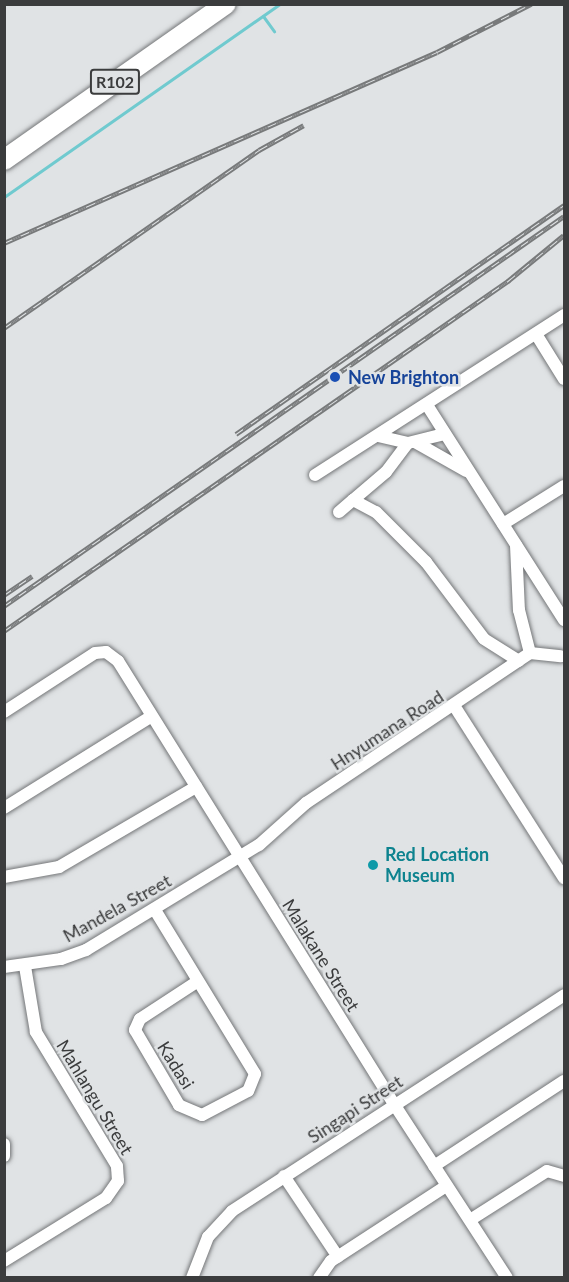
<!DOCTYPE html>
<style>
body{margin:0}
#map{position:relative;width:569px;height:1282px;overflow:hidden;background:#e0e3e5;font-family:Lato,sans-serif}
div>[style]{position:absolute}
.stream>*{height:3px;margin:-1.5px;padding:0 1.5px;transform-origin:1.5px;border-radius:1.5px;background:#70cacf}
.roads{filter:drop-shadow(0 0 2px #747678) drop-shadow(0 0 2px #747678)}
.minor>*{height:12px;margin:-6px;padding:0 6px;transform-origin:6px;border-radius:6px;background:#fff}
.primary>*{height:20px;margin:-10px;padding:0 10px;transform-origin:10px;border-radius:10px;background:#fff}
.rail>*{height:5px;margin-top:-2.5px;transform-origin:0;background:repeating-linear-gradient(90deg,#e0e3e5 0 9px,#787a7b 0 18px);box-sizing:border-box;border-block:2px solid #787a7b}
.dots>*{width:16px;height:16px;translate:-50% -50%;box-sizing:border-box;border:3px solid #e0e3e5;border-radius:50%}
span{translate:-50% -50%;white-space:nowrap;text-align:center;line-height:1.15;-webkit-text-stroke:5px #e0e3e5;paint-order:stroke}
.shield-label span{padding:2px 4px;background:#e0e3e5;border:2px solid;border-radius:4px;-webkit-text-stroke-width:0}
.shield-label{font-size:16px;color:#3b3c3d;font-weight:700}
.transit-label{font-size:18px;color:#164399;font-weight:700}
.left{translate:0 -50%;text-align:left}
.street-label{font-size:18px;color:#3b3c3d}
.culture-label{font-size:18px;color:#0d838f;font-weight:700}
.frame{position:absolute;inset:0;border:6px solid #3b3c3d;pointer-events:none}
</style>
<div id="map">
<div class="stream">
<i style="left:263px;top:16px;width:19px;rotate:54deg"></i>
<i style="left:4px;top:197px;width:337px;rotate:-35deg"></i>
</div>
<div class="roads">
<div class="minor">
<i style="left:536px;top:334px;width:53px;rotate:58.1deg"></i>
<i style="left:427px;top:405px;width:255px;rotate:57.5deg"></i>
<i style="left:378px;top:436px;width:31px;rotate:13deg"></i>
<i style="left:408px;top:443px;width:38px;rotate:-14deg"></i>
<i style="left:415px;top:442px;width:59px;rotate:29.6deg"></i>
<i style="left:315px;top:475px;width:296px;rotate:-32.7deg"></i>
<i style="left:353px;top:500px;width:43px;rotate:-40.3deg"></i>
<i style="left:386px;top:472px;width:36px;rotate:-53deg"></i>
<i style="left:339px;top:512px;width:18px;rotate:-41deg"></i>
<i style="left:353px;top:500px;width:26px;rotate:28deg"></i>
<i style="left:376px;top:512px;width:71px;rotate:45deg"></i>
<i style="left:426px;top:562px;width:96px;rotate:53deg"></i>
<i style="left:484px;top:639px;width:41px;rotate:32.2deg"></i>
<i style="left:503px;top:524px;width:72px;rotate:-31.9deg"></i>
<i style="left:516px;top:545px;width:65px;rotate:87.4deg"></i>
<i style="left:519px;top:610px;width:44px;rotate:75.7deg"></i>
<i style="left:455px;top:707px;width:203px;rotate:57.5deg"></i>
<i style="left:4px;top:712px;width:108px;rotate:-33deg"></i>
<i style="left:95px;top:653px;width:11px;rotate:-5deg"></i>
<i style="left:106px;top:652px;width:15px;rotate:37deg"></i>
<i style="left:118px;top:661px;width:522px;rotate:58.08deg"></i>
<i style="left:394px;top:1104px;width:207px;rotate:57deg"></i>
<i style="left:4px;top:808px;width:174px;rotate:-31.9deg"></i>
<i style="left:4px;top:877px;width:56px;rotate:-10.3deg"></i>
<i style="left:59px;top:867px;width:159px;rotate:-30.3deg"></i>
<i style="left:155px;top:910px;width:192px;rotate:58.6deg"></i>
<i style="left:255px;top:1074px;width:18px;rotate:112deg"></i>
<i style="left:248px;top:1091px;width:52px;rotate:152.4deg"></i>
<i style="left:202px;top:1115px;width:25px;rotate:-157deg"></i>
<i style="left:179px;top:1105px;width:87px;rotate:-120.4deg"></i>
<i style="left:135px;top:1030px;width:12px;rotate:-66deg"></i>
<i style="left:140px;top:1019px;width:69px;rotate:-33.2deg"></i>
<i style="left:4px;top:967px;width:58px;rotate:-8deg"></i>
<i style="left:61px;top:959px;width:27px;rotate:-20deg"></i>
<i style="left:86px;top:950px;width:202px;rotate:-31.3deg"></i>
<i style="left:259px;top:845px;width:63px;rotate:-41.8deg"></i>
<i style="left:306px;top:803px;width:270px;rotate:-33.8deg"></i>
<i style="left:530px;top:653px;width:31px;rotate:6deg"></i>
<i style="left:4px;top:1144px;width:12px;rotate:90deg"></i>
<i style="left:434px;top:1166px;width:155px;rotate:-33.2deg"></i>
<i style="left:284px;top:1176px;width:97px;rotate:56.3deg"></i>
<i style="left:470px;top:1220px;width:91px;rotate:-32.5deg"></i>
<i style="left:547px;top:1171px;width:18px;rotate:16deg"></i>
<i style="left:4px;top:1261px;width:120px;rotate:-31.7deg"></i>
<i style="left:106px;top:1198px;width:21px;rotate:-55deg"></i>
<i style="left:118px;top:1181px;width:15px;rotate:-94deg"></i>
<i style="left:117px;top:1166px;width:157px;rotate:-121.2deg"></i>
<i style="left:36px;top:1032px;width:67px;rotate:-99.5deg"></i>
<i style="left:192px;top:1278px;width:44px;rotate:-68.7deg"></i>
<i style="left:208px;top:1237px;width:35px;rotate:-47deg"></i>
<i style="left:232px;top:1211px;width:396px;rotate:-33deg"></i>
<i style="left:319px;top:1278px;width:21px;rotate:-55deg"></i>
<i style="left:331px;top:1261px;width:137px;rotate:-33.1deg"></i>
</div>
<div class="primary">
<i style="left:4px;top:160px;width:271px;rotate:-35.1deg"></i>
</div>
</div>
<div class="rail">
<i style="left:4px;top:243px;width:473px;rotate:-23.8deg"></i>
<i style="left:437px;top:52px;width:106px;rotate:-27.1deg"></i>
<i style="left:4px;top:328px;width:311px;rotate:-34.9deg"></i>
<i style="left:259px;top:150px;width:51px;rotate:-29.1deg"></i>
<i style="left:236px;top:434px;width:400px;rotate:-34.9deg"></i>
<i style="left:4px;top:595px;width:34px;rotate:-34deg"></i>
<i style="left:4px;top:606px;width:682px;rotate:-34.85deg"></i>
<i style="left:4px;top:631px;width:614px;rotate:-34.78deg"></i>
<i style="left:508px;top:281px;width:72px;rotate:-39.4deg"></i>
</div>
<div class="dots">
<i style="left:335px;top:377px;background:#1a4fb4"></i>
<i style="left:373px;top:865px;background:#0f9aa8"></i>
</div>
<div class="shield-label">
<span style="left:115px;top:82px">R102</span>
</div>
<div class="transit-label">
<span class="left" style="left:348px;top:377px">New Brighton</span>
</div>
<div class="street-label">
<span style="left:387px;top:730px;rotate:-33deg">Hnyumana Road</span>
<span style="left:117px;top:908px;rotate:-29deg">Mandela Street</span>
<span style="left:321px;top:955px;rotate:58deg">Malakane Street</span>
<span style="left:176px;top:1065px;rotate:58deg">Kadasi</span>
<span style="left:95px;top:1097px;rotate:59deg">Mahlangu Street</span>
<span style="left:355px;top:1109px;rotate:-33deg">Singapi Street</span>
</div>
<div class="culture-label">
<span class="left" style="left:385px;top:865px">Red Location<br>Museum</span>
</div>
<div class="frame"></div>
</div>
